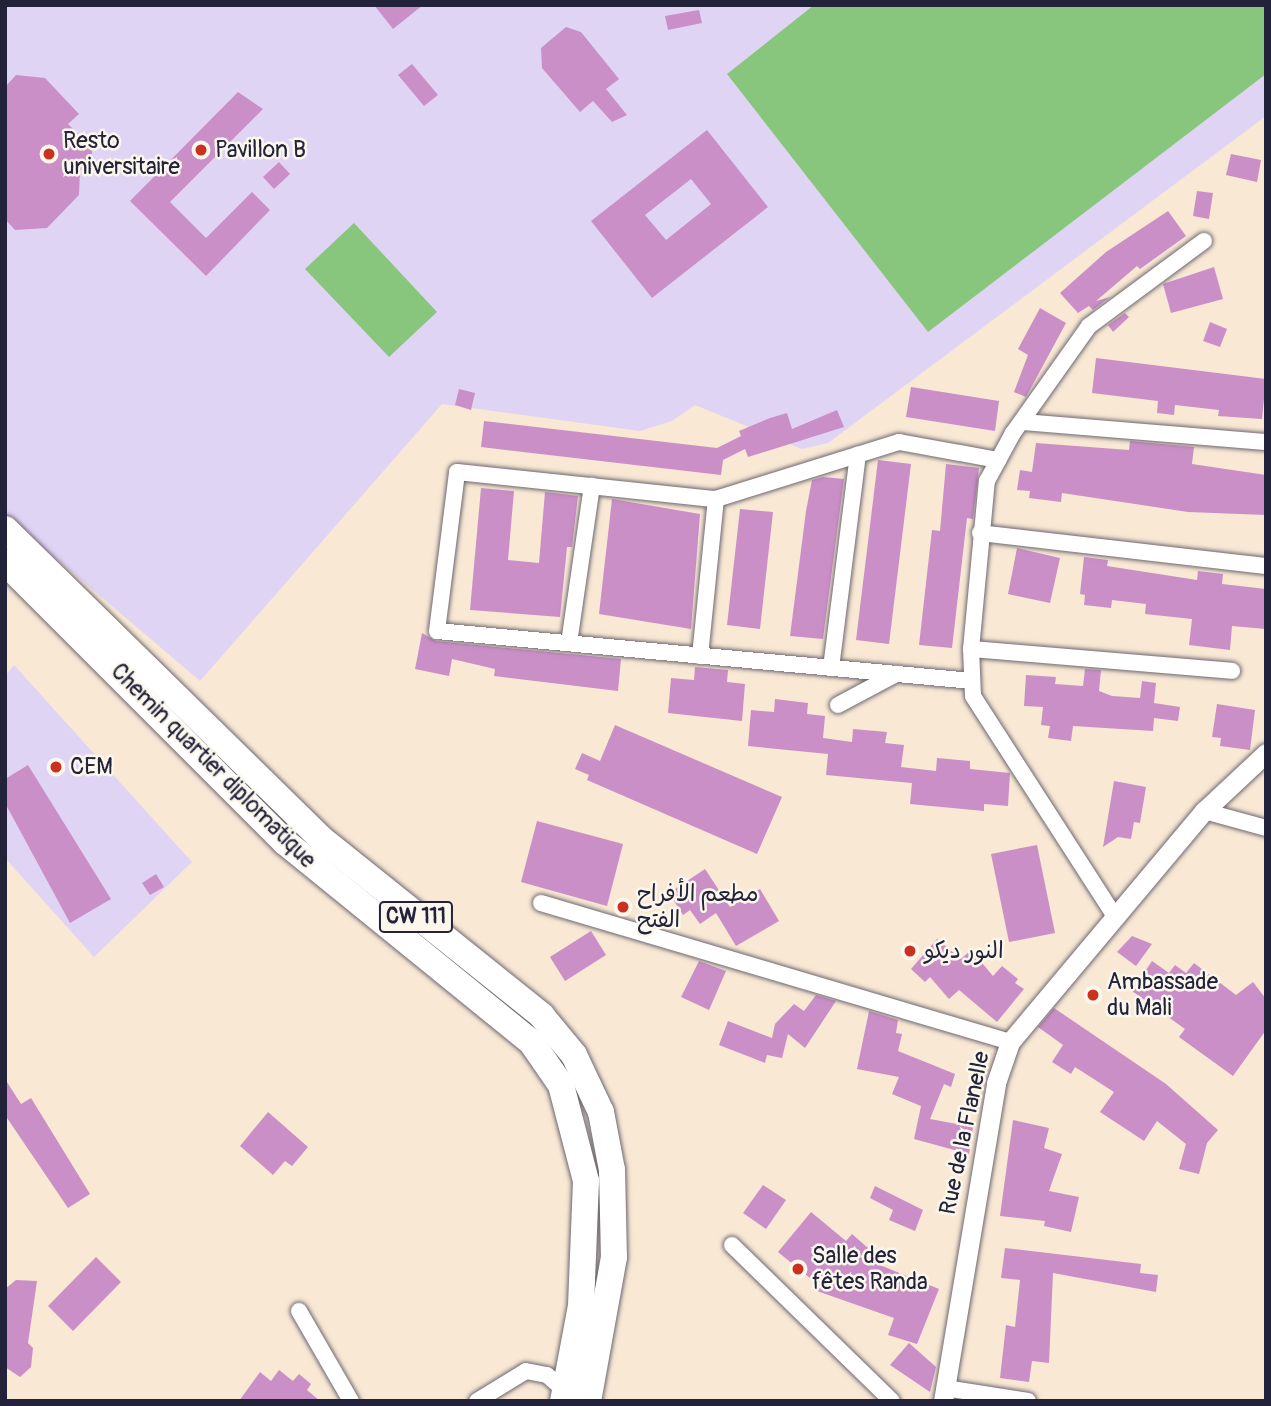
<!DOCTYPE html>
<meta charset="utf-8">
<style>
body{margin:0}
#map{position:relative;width:1271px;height:1406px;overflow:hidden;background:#f8e8d4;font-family:Pangolin,"Playpen Sans Arabic",sans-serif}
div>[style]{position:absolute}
.built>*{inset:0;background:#e0d4f4}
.green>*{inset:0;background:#89c67d}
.building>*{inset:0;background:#cb8fc8}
.roads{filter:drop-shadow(0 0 2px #6d6771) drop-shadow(0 0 2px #6d6771)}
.minor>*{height:16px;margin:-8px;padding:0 8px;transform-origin:8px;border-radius:8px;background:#fff}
.tertiary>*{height:19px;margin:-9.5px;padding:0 9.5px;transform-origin:9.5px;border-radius:9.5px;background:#fff}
.trunk>*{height:26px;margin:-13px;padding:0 13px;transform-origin:13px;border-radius:13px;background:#fff}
.dots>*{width:19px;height:19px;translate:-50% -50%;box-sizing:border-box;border:4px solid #fbf7ec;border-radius:50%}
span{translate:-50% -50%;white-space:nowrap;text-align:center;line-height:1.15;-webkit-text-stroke:5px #fbf7ec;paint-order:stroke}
.shield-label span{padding:2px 5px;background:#fbf7ec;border:2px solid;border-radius:5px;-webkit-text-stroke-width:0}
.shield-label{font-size:21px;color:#22223b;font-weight:700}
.poi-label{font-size:23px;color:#22223b}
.left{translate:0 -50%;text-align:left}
.street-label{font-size:23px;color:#22223b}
.frame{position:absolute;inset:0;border:7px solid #22223b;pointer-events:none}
</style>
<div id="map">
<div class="built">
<i style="clip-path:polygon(5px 5px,1266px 5px,1266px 116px,828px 443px,802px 449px,695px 405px,672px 421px,640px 431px,442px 404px,200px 681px,5px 515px)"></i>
<i style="clip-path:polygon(14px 665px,192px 862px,94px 957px,5px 858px,5px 676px)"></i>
</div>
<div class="green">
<i style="clip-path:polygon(814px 5px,1266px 5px,1266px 74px,928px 332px,727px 74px)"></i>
<i style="clip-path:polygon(354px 223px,437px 312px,389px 357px,305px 269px)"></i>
</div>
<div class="building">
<i style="clip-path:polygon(374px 5px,423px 5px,393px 29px)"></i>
<i style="clip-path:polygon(699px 10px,702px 23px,668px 30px,665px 16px)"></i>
<i style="clip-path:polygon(566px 27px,581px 32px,619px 79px,606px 89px,627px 115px,612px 122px,593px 101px,580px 112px,542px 68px,541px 48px)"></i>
<i style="clip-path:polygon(412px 64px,438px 95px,424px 106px,398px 75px)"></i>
<i style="clip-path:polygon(16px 75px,45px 78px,79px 114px,68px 124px,92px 148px,92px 159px,80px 171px,79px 195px,47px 228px,15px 230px,5px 219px,5px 87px)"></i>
<i style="clip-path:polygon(238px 92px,263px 109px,170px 202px,206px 238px,252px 192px,270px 210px,206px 276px,130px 201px)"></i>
<i style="clip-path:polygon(evenodd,707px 130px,768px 207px,652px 298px,591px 221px,707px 130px,691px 179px,711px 204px,666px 240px,645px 215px,691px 179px)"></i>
<i style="clip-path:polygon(1231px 154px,1261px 160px,1257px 182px,1226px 175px)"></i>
<i style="clip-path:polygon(279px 162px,290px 174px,274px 189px,263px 177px)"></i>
<i style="clip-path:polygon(1197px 191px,1213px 193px,1209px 219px,1193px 216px)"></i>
<i style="clip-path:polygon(1168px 211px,1186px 236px,1140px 269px,1137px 266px,1096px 301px,1110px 297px,1093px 310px,1089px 306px,1078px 313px,1060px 293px,1106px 252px)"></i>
<i style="clip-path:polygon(1214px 267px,1223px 299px,1171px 313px,1163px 284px)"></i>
<i style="clip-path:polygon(1040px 308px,1066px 323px,1026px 397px,1014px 392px,1028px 355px,1018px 349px)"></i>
<i style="clip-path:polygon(1125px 313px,1129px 317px,1113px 332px,1108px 325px)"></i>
<i style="clip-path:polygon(1210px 322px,1227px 329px,1220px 347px,1203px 341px)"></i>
<i style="clip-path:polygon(1096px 358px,1266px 379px,1262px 419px,1218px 416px,1219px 410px,1175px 405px,1174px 415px,1157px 413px,1158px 401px,1092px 393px)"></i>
<i style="clip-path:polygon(911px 387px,999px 401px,995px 431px,906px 417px)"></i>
<i style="clip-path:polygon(459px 389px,475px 393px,471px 410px,455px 405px)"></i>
<i style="clip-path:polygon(837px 410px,844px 427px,748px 457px,745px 449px,723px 460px,721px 475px,481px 447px,484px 421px,717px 448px,741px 436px,739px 431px,770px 418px,787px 413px,792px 429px)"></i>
<i style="clip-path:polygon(1130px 441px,1194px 447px,1192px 464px,1266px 475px,1266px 515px,1188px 512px,1062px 493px,1061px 502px,1029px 498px,1030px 491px,1017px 490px,1020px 470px,1032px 472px,1036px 443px,1129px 450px)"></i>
<i style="clip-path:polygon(878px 460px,911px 464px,889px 644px,856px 640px)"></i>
<i style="clip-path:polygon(946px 464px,979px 468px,973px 519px,967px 518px,952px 648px,919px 645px,932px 530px,940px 531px)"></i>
<i style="clip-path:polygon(823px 477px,844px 479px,823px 639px,790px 636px,806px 511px,812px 480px)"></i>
<i style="clip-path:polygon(481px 488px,514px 491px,508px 560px,539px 563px,545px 492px,578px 496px,572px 547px,567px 547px,560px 617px,470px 610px)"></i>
<i style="clip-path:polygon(612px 499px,700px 514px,691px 629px,599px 614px)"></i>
<i style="clip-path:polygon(740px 509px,773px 512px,760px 629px,727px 625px)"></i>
<i style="clip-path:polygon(1017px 548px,1060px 558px,1050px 603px,1008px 594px)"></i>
<i style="clip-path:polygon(1084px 557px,1108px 560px,1107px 566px,1197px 580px,1198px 571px,1223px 574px,1222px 584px,1266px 589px,1266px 629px,1232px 626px,1230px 650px,1189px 645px,1192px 619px,1145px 614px,1146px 604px,1112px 600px,1111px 608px,1084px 605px,1085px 595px,1080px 594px)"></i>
<i style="clip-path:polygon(422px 633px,436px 641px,621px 659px,618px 691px,494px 676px,495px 669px,452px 659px,449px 676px,415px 669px)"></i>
<i style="clip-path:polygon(695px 667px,728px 670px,727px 682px,745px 684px,742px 721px,668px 713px,671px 678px,694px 680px)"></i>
<i style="clip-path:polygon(1085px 669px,1101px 670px,1099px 691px,1112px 696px,1140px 698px,1142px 681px,1156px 683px,1154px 703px,1180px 707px,1178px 721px,1154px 718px,1153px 731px,1073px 726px,1071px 741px,1048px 738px,1050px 726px,1041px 725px,1043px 707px,1024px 706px,1026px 675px,1056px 677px,1055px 684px,1083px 686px)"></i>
<i style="clip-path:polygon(775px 699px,808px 703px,807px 714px,825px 716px,823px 738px,852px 742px,853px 729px,887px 732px,885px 743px,904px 745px,901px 767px,936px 771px,937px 758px,970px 761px,970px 769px,1010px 773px,1008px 806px,984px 804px,984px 811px,910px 804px,912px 783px,826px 775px,828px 754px,748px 746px,751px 710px,774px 712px)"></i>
<i style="clip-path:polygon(1217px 704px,1255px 710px,1250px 750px,1220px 746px,1221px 738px,1212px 737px)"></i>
<i style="clip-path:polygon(615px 725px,782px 797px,757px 854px,587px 780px,589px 775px,575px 769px,582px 753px,600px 761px)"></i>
<i style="clip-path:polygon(28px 765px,111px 899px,70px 923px,5px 803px,5px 779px)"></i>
<i style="clip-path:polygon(1114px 781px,1146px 787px,1140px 823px,1134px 822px,1131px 839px,1118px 837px,1103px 847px)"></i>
<i style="clip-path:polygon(537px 821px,623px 844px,607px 906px,521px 882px)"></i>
<i style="clip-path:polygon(1037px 845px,1055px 933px,1009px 942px,991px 854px)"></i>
<i style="clip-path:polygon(705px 869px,730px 907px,760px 889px,779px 921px,736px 946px,716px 913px,700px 924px,690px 910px,683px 915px,669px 893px)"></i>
<i style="clip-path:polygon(156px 874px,164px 887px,150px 895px,142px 883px)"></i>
<i style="clip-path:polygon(591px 931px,606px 955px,565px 981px,550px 957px)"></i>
<i style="clip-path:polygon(1132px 936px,1152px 944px,1136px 966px,1117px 952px)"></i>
<i style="clip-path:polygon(937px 939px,961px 959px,971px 950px,993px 976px,1002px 966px,1018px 979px,1015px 983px,1024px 989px,997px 1022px,959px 990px,949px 999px,930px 977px,925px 982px,911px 969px)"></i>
<i style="clip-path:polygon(699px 961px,726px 971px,709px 1010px,681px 997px)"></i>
<i style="clip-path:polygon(1152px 961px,1169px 973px,1175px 965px,1186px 973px,1194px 963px,1236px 995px,1253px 982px,1266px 999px,1266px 1030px,1233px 1076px,1179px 1037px,1185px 1029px,1132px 991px)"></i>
<i style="clip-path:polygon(816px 995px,836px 1001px,805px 1048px,788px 1034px,782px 1058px,767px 1055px,765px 1063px,719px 1045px,728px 1021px,772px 1038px,775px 1024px,794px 1004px,804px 1011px)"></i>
<i style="clip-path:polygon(1054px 1008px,1166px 1084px,1218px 1130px,1207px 1143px,1199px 1174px,1179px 1169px,1186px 1144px,1157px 1121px,1144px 1141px,1100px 1112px,1114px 1092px,1075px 1067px,1071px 1074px,1052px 1062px,1063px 1045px,1038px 1027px)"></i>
<i style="clip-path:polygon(869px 1011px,898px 1020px,896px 1033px,902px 1034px,898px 1051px,955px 1074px,951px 1087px,944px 1084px,930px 1119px,973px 1127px,969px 1154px,914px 1139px,921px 1106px,892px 1094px,899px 1077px,857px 1069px)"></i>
<i style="clip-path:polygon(5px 1079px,21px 1104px,31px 1098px,90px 1194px,68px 1208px,5px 1115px)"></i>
<i style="clip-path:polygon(268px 1112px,308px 1147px,292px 1166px,285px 1161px,273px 1175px,240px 1146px)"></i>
<i style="clip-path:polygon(1013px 1120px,1049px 1128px,1044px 1148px,1062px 1154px,1049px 1191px,1079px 1197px,1071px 1232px,1044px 1226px,1045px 1221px,1000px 1216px)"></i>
<i style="clip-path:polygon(763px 1185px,786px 1200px,766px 1229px,743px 1213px)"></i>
<i style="clip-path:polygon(875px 1186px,923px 1210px,915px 1231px,889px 1220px,893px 1210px,870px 1198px)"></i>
<i style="clip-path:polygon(811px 1212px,846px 1241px,852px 1234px,868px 1248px,860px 1257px,939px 1289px,917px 1344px,888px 1335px,894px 1318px,817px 1291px,821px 1287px,778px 1252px)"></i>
<i style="clip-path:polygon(1005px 1248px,1141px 1264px,1140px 1273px,1158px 1275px,1156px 1292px,1053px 1273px,1049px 1363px,1032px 1361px,1029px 1382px,1000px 1378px,1006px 1325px,1015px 1327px,1020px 1280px,1001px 1278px)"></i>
<i style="clip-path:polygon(96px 1257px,121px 1282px,73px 1331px,48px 1306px)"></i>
<i style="clip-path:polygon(16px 1280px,37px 1281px,28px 1343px,33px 1348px,31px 1367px,20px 1377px,5px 1367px,5px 1289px)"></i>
<i style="clip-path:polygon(909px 1343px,936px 1367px,930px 1392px,890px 1365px)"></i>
<i style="clip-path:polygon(279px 1370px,293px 1381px,299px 1374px,311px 1384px,307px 1390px,320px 1401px,239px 1401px,260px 1372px,271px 1381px)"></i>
</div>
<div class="roads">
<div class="minor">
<i style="left:1022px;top:422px;width:245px;rotate:4.7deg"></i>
<i style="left:980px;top:533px;width:288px;rotate:6.6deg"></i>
<i style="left:569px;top:643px;width:159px;rotate:-81.7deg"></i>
<i style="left:971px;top:649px;width:262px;rotate:4.8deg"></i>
<i style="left:700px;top:656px;width:158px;rotate:-84.2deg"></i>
<i style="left:831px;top:668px;width:215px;rotate:-82.8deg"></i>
<i style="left:972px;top:681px;width:537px;rotate:-174.66deg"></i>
<i style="left:437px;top:631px;width:160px;rotate:-82.8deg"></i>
<i style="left:457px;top:472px;width:260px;rotate:6deg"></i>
<i style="left:716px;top:499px;width:192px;rotate:-17.3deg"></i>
<i style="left:899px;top:442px;width:101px;rotate:10.3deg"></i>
<i style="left:838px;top:705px;width:66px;rotate:-28.1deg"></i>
<i style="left:1204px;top:811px;width:64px;rotate:15.3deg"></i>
<i style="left:541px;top:903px;width:489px;rotate:16.5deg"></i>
<i style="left:1114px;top:915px;width:260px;rotate:-122.8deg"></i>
<i style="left:973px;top:696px;width:47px;rotate:-92.4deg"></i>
<i style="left:971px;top:649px;width:169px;rotate:-84.6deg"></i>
<i style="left:987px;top:481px;width:55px;rotate:-61.6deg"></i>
<i style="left:1013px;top:433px;width:131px;rotate:-54.6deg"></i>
<i style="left:1089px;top:326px;width:143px;rotate:-36.5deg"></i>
<i style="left:732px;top:1245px;width:223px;rotate:44.3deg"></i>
<i style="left:299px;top:1311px;width:104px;rotate:60deg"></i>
<i style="left:945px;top:1388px;width:84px;rotate:8.9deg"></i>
<i style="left:477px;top:1401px;width:57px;rotate:-31.5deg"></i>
<i style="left:526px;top:1371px;width:21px;rotate:11deg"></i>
<i style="left:547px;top:1375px;width:23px;rotate:41deg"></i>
</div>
<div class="tertiary">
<i style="left:943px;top:1401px;width:322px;rotate:-80.5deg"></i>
<i style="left:996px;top:1083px;width:43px;rotate:-71.1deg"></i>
<i style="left:1010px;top:1042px;width:302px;rotate:-50deg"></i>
<i style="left:1204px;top:811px;width:85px;rotate:-43.1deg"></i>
</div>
<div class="trunk">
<i style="left:5px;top:529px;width:440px;rotate:44.4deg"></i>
<i style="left:319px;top:837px;width:285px;rotate:38.7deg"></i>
<i style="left:541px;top:1015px;width:52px;rotate:50.5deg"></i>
<i style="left:574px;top:1055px;width:63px;rotate:64.7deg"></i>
<i style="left:601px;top:1112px;width:59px;rotate:79.3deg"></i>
<i style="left:612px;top:1170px;width:87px;rotate:88.7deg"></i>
<i style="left:614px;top:1257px;width:146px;rotate:100.2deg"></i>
<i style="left:5px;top:562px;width:396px;rotate:45deg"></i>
<i style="left:285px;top:842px;width:318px;rotate:39.1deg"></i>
<i style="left:532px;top:1043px;width:51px;rotate:55.4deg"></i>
<i style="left:561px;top:1085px;width:99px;rotate:75.4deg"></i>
<i style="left:586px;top:1181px;width:125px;rotate:92.3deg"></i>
<i style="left:581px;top:1306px;width:97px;rotate:100.7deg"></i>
</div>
</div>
<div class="dots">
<i style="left:201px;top:150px;background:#c8321e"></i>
<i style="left:49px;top:154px;background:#c8321e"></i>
<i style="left:56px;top:767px;background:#c8321e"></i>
<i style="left:623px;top:907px;background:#c8321e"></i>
<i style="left:910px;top:951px;background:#c8321e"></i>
<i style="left:1093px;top:995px;background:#c8321e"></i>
<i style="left:798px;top:1269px;background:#c8321e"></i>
</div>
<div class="shield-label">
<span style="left:416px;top:917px">CW 111</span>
</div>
<div class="poi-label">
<span class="left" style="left:63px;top:154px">Resto<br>universitaire</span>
<span class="left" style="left:215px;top:150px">Pavillon B</span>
<span class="left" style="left:70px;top:767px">CEM</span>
<span class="left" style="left:637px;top:907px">مطعم الأفراح<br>الفتح</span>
<span class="left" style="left:924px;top:951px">النور ديكو</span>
<span class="left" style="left:1107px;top:995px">Ambassade<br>du Mali</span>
<span class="left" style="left:812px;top:1269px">Salle des<br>fêtes Randa</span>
</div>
<div class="street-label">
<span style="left:213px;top:766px;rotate:45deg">Chemin quartier diplomatique</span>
<span style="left:965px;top:1133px;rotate:-78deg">Rue de la Flanelle</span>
</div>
<div class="frame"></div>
</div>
